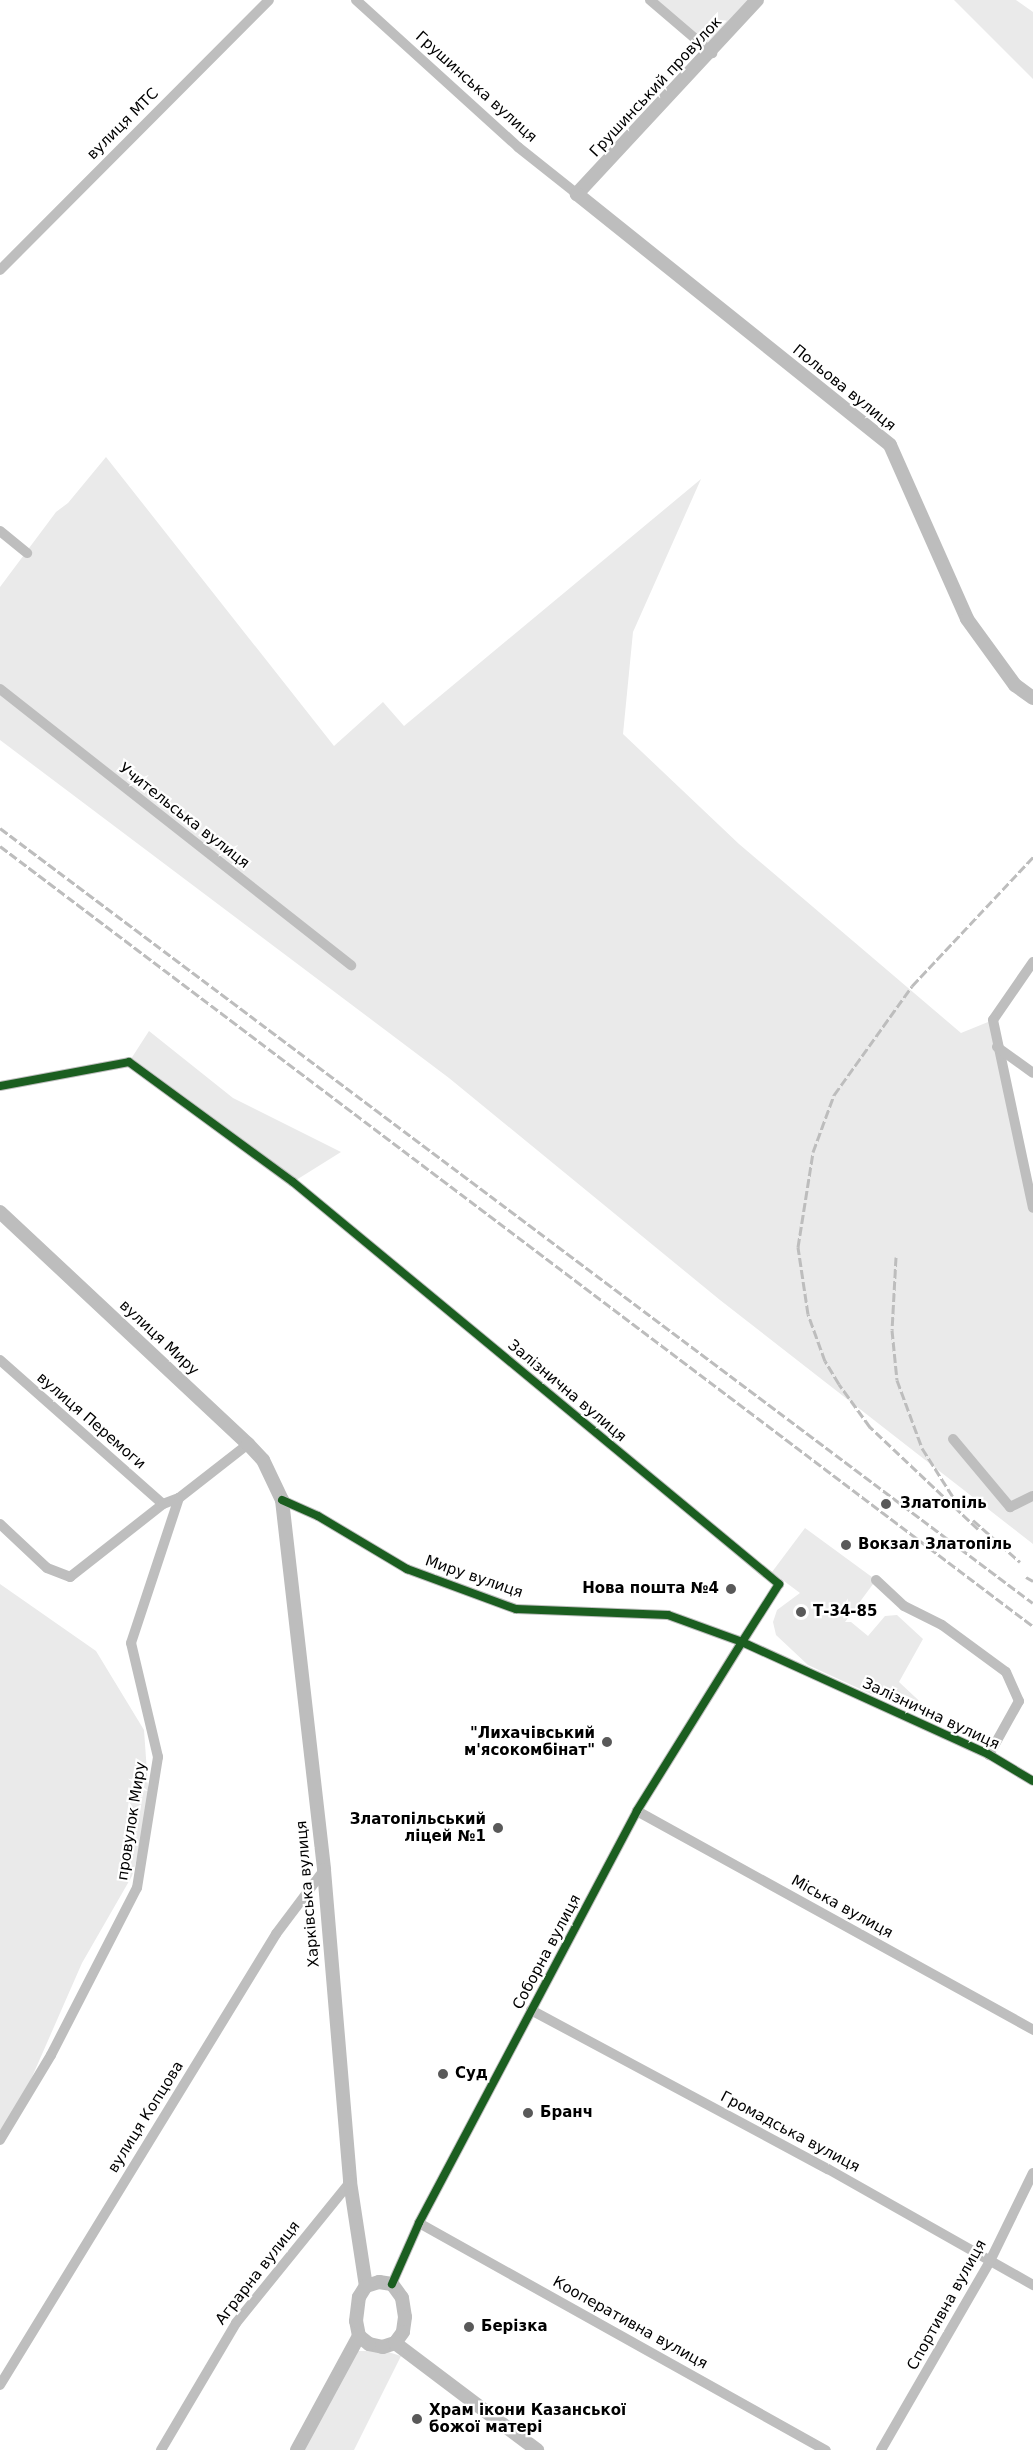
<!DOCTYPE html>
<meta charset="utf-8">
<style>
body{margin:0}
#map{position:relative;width:1033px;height:2450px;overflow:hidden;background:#fff;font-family:"DejaVu Sans",sans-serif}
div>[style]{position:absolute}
.green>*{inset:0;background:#eaeaea}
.minor>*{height:10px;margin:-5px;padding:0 5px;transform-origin:5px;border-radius:5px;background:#bebebe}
.major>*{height:14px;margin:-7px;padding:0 7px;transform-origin:7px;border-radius:7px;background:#bdbdbd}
.rail>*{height:3px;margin-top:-1.5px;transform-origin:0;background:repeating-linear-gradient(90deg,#bdbdbd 0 9px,transparent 0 12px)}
.cycleway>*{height:8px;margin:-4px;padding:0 4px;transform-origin:4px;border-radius:4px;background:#1b5e20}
.dots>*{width:16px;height:16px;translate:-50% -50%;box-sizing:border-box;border:3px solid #fff;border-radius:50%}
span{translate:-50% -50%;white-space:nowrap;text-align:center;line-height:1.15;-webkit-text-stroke:4.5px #fff;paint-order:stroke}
.street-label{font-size:15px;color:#000}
.poi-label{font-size:15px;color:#000;font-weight:700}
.left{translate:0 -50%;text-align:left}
.right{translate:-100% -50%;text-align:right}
</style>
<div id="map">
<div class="green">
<i style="clip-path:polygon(650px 0,757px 0,712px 53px)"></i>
<i style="clip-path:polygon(954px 0,1016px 0,1033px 12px,1033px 79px)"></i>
<i style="clip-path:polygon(106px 457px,334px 746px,383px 702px,404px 726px,701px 479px,633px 632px,623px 734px,739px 844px,961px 1033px,993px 1020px,1033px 1208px,1033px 1544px,720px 1300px,449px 1078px,0 740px,0 587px,56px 512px,68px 503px)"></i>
<i style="clip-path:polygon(149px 1031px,233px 1098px,341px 1152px,293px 1182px,129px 1062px)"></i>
<i style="clip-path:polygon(805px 1528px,876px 1580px,845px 1622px,851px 1622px,868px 1636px,885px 1616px,897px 1615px,923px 1639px,899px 1682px,930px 1711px,871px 1694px,808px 1665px,776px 1635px,773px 1622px,777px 1610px,800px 1593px,772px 1572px)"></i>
<i style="clip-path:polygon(0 1584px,96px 1651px,144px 1730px,150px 1814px,132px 1876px,82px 1963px,14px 2118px,0 2130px)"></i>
<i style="clip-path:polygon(355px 2351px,385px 2351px,401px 2356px,354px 2450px,297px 2450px)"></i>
</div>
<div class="minor">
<i style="left:356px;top:0;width:219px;rotate:42.2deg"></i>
<i style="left:518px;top:147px;width:75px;rotate:38.5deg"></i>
<i style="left:650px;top:0;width:82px;rotate:40.5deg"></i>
<i style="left:0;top:270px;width:381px;rotate:-45.1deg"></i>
<i style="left:0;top:531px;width:35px;rotate:39deg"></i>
<i style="left:0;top:689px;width:447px;rotate:38.2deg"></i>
<i style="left:1033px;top:962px;width:70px;rotate:124.6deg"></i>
<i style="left:993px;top:1020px;width:192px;rotate:78deg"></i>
<i style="left:997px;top:1047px;width:44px;rotate:35.8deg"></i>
<i style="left:0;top:1086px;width:131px;rotate:-10.5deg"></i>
<i style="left:129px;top:1062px;width:203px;rotate:36.2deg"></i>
<i style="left:293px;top:1182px;width:631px;rotate:39.6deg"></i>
<i style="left:779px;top:1584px;width:69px;rotate:122.5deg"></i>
<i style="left:742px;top:1642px;width:270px;rotate:24.5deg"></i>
<i style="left:988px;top:1754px;width:52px;rotate:31deg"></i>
<i style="left:0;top:1360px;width:217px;rotate:41.5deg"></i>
<i style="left:953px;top:1439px;width:89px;rotate:50deg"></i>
<i style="left:1010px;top:1507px;width:25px;rotate:-26deg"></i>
<i style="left:282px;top:1500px;width:39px;rotate:24deg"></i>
<i style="left:318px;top:1516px;width:104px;rotate:30.8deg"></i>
<i style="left:407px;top:1569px;width:116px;rotate:20.2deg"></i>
<i style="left:516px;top:1609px;width:152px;rotate:2.3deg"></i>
<i style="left:668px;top:1615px;width:79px;rotate:20deg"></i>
<i style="left:742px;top:1642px;width:199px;rotate:121.9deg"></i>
<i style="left:637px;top:1811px;width:466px;rotate:117.9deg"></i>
<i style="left:419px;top:2223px;width:67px;rotate:113.9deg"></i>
<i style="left:0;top:1524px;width:64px;rotate:43.1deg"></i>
<i style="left:47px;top:1568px;width:25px;rotate:21deg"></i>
<i style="left:70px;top:1577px;width:118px;rotate:-38.1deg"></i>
<i style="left:163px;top:1504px;width:17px;rotate:-21deg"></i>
<i style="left:876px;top:1580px;width:38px;rotate:43deg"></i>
<i style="left:904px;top:1606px;width:42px;rotate:26.6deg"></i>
<i style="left:942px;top:1625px;width:79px;rotate:36.3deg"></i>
<i style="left:1006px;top:1672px;width:32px;rotate:66deg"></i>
<i style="left:1019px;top:1701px;width:62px;rotate:119.1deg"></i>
<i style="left:637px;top:1811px;width:453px;rotate:28.9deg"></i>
<i style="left:531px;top:2010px;width:337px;rotate:28.2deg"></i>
<i style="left:828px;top:2169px;width:236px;rotate:29.5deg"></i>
<i style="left:0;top:2140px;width:99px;rotate:-59deg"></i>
<i style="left:51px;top:2055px;width:188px;rotate:-62.8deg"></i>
<i style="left:137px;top:1888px;width:133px;rotate:-80.9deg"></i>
<i style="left:158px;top:1757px;width:117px;rotate:-103.3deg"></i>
<i style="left:131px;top:1643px;width:153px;rotate:-71.7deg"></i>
<i style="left:179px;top:1498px;width:88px;rotate:-38deg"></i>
<i style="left:419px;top:2223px;width:466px;rotate:29.2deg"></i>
<i style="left:0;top:2385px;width:529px;rotate:-58.53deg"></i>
<i style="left:276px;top:1934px;width:80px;rotate:-53.1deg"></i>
<i style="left:161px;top:2450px;width:147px;rotate:-59.4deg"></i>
<i style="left:236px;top:2323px;width:181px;rotate:-51deg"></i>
<i style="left:881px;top:2450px;width:218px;rotate:-60deg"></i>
<i style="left:990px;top:2261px;width:98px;rotate:-64deg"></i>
</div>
<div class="major">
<i style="left:757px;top:0;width:265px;rotate:132.9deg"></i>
<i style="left:577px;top:194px;width:401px;rotate:38.7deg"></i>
<i style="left:890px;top:445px;width:190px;rotate:66.1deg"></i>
<i style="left:967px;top:619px;width:82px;rotate:54deg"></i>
<i style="left:1015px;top:685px;width:22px;rotate:36deg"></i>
<i style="left:0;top:1212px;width:340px;rotate:43.1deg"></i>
<i style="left:248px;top:1444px;width:22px;rotate:47deg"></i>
<i style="left:263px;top:1460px;width:44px;rotate:64.6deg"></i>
<i style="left:282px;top:1500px;width:372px;rotate:83.5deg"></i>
<i style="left:324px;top:1870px;width:313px;rotate:85.2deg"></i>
<i style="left:350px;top:2182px;width:105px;rotate:81.3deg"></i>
<i style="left:379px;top:2282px;width:13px;rotate:9deg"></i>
<i style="left:392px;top:2284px;width:17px;rotate:54deg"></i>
<i style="left:402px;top:2298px;width:19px;rotate:81deg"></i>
<i style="left:405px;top:2317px;width:15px;rotate:98deg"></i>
<i style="left:403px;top:2332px;width:14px;rotate:126deg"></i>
<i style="left:395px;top:2343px;width:13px;rotate:162deg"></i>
<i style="left:383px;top:2347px;width:14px;rotate:-168deg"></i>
<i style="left:369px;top:2344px;width:13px;rotate:-141deg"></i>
<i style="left:359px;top:2336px;width:15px;rotate:-101deg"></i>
<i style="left:356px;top:2321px;width:24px;rotate:-83deg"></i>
<i style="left:359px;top:2297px;width:13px;rotate:-58deg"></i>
<i style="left:366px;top:2286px;width:14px;rotate:-17deg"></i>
<i style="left:395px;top:2343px;width:178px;rotate:37deg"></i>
<i style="left:297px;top:2450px;width:130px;rotate:-61.5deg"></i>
</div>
<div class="rail">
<i style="left:0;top:828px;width:1291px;rotate:36.88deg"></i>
<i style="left:0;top:846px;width:1294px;rotate:37.06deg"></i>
<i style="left:896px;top:1257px;width:73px;rotate:93.1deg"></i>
<i style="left:892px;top:1330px;width:50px;rotate:84.3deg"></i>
<i style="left:897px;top:1380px;width:72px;rotate:69.8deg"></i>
<i style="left:922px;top:1448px;width:62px;rotate:57.6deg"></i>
<i style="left:973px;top:1520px;width:63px;rotate:41.8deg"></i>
<i style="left:978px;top:1529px;width:149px;rotate:-136.6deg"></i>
<i style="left:870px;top:1427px;width:53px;rotate:-125.8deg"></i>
<i style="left:839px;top:1384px;width:27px;rotate:-121deg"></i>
<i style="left:825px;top:1361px;width:50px;rotate:-109.9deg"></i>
<i style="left:808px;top:1314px;width:68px;rotate:-98.5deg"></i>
<i style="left:798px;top:1247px;width:96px;rotate:-81deg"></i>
<i style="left:813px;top:1152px;width:61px;rotate:-69.8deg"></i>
<i style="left:834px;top:1095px;width:134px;rotate:-54.4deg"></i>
<i style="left:912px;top:986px;width:177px;rotate:-46.8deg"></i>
<i style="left:1026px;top:1577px;width:8px;rotate:30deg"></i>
</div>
<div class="cycleway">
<i style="left:0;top:1086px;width:131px;rotate:-10.5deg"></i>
<i style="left:129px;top:1062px;width:203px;rotate:36.2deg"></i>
<i style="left:293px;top:1182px;width:631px;rotate:39.6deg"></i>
<i style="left:779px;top:1584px;width:69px;rotate:122.5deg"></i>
<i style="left:742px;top:1642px;width:270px;rotate:24.5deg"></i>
<i style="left:988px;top:1754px;width:52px;rotate:31deg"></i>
<i style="left:282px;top:1500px;width:39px;rotate:24deg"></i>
<i style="left:318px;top:1516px;width:104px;rotate:30.8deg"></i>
<i style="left:407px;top:1569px;width:116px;rotate:20.2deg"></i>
<i style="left:516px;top:1609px;width:152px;rotate:2.3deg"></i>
<i style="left:668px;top:1615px;width:79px;rotate:20deg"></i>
<i style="left:742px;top:1642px;width:199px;rotate:121.9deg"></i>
<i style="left:637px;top:1811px;width:466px;rotate:117.9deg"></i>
<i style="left:419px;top:2223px;width:67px;rotate:113.9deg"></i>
</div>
<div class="dots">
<i style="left:886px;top:1504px;background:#595959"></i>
<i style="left:846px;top:1545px;background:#595959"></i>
<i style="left:731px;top:1589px;background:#595959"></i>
<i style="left:801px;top:1612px;background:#595959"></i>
<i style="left:607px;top:1742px;background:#595959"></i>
<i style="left:498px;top:1828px;background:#595959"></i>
<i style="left:443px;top:2074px;background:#595959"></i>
<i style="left:528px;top:2113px;background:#595959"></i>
<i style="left:469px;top:2327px;background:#595959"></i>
<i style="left:417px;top:2419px;background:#595959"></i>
</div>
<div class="street-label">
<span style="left:476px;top:87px;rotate:42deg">Грушинська вулиця</span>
<span style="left:656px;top:87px;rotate:-47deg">Грушинський провулок</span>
<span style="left:123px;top:124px;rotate:-45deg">вулиця МТС</span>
<span style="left:844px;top:388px;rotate:39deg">Польова вулиця</span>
<span style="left:184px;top:816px;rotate:38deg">Учительська вулиця</span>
<span style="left:159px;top:1338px;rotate:43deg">вулиця Миру</span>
<span style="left:567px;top:1391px;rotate:40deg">Залізнична вулиця</span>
<span style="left:91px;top:1421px;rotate:41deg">вулиця Перемоги</span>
<span style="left:474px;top:1577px;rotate:19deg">Миру вулиця</span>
<span style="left:931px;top:1714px;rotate:25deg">Залізнична вулиця</span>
<span style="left:132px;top:1821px;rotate:-81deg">провулок Миру</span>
<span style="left:308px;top:1894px;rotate:-95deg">Харківська вулиця</span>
<span style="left:842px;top:1907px;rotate:29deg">Міська вулиця</span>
<span style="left:547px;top:1952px;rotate:-62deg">Соборна вулиця</span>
<span style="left:146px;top:2117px;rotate:-58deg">вулиця Копцова</span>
<span style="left:790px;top:2132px;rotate:28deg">Громадська вулиця</span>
<span style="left:258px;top:2273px;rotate:-52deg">Аграрна вулиця</span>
<span style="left:947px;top:2305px;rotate:-61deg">Спортивна вулиця</span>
<span style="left:630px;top:2323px;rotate:29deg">Кооперативна вулиця</span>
</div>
<div class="poi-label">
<span class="left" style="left:900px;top:1504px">Златопіль</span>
<span class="left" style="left:858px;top:1545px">Вокзал Златопіль</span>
<span class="right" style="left:719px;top:1589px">Нова пошта №4</span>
<span class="left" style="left:813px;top:1612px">Т-34-85</span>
<span class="right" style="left:595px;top:1742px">"Лихачівський<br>м'ясокомбінат"</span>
<span class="right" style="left:486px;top:1828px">Златопільський<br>ліцей №1</span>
<span class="left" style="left:455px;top:2074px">Суд</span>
<span class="left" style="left:540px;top:2113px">Бранч</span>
<span class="left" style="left:481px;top:2327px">Берізка</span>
<span class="left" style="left:429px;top:2419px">Храм ікони Казанської<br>божої матері</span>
</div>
</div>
